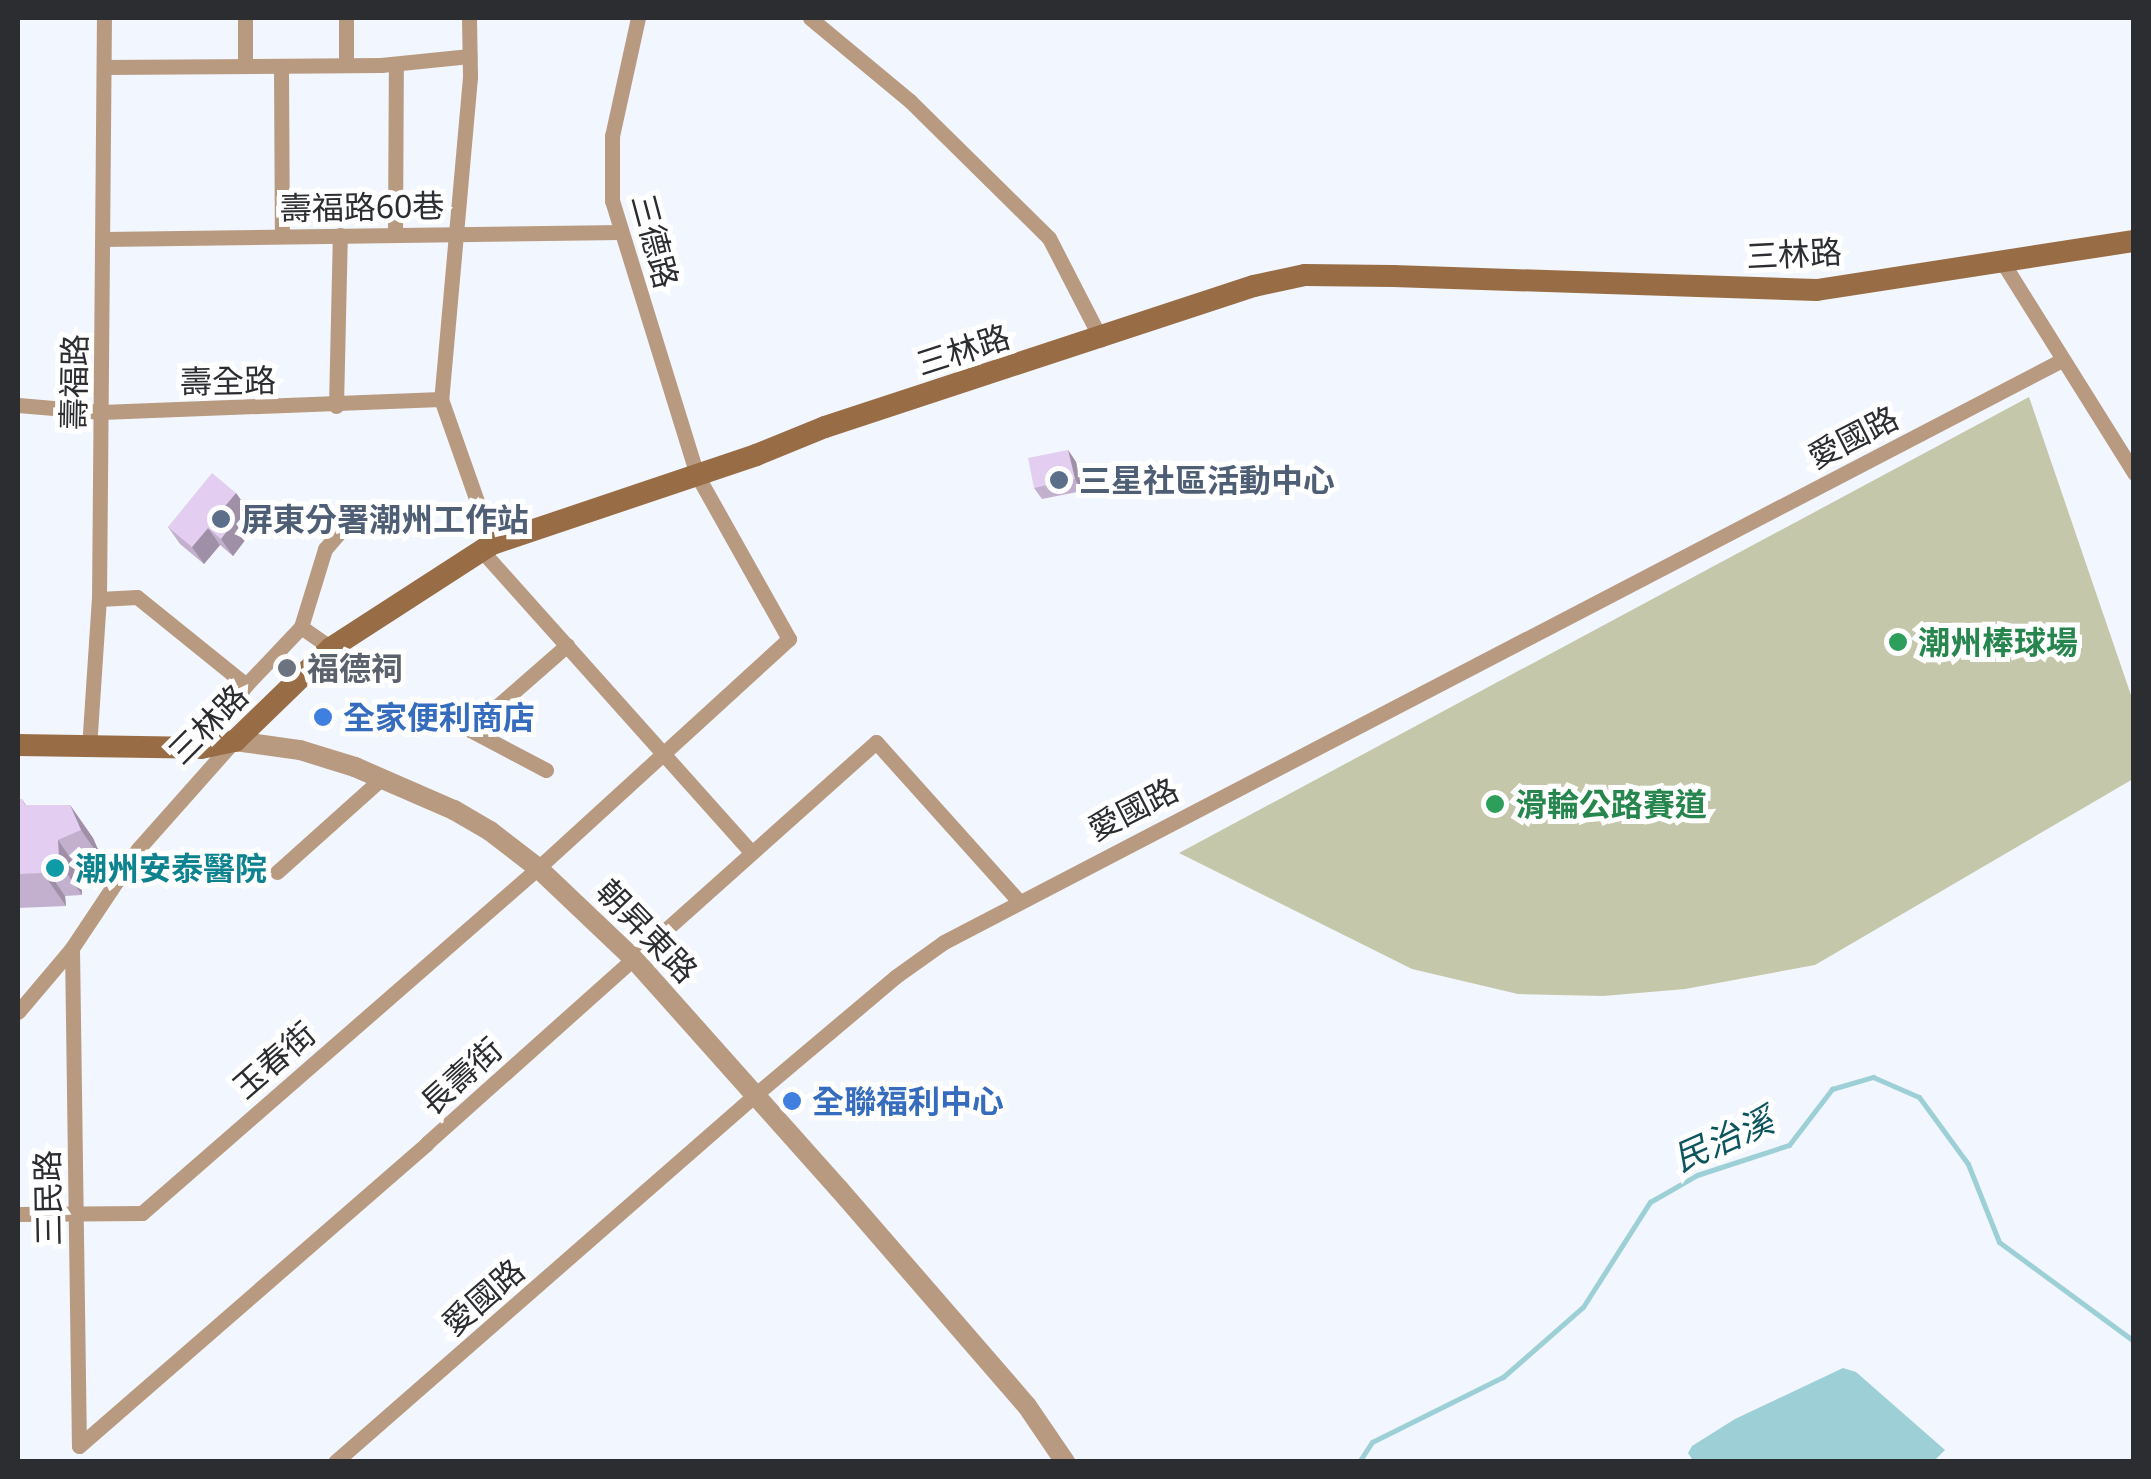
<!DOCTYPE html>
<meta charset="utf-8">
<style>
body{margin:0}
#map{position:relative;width:2151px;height:1479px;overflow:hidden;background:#f2f6fe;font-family:"Noto Sans","Noto Sans TC",sans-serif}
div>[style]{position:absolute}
.green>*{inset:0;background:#c5c7ab}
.water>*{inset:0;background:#9dcfd7}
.stream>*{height:5px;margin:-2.5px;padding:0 2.5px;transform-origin:2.5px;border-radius:2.5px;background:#9dcfd7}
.minor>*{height:15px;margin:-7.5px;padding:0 7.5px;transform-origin:7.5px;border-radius:7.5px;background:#b89a80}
.tertiary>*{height:20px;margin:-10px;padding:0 10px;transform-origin:10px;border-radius:10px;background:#b89a80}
.secondary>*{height:22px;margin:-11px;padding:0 11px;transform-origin:11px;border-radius:11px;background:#986d46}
.wall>*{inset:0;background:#c3b0ce}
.shaded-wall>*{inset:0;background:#9f90a8}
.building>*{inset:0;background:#e3cdf0}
.dots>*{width:28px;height:28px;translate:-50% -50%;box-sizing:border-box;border:5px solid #fff;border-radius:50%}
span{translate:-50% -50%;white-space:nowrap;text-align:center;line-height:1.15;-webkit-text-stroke:10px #fff;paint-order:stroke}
.street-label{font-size:32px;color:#2b2d31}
.service-label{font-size:32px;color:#4e5e75;font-weight:700}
.left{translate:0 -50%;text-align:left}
.leisure-label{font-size:32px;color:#27864d;font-weight:700}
.worship-label{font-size:32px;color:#5b616d;font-weight:700}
.shop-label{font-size:32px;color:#366cbe;font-weight:700}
.culture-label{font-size:32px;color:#0d838f;font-weight:700}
.water-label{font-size:35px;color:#0c555e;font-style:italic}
.frame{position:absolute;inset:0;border:20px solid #2b2d31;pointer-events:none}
</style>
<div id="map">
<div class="green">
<i style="clip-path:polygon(2029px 397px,2133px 701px,2133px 779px,1815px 965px,1685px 989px,1603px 996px,1518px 994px,1412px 969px,1179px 853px)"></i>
</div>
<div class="water">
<i style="clip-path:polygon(1843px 1368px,1856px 1372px,1945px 1450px,1933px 1462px,1694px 1462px,1688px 1453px,1692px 1446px,1735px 1419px)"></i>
</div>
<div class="stream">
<i style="left:1359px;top:1462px;width:24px;rotate:-57deg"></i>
<i style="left:1372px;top:1442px;width:146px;rotate:-26.4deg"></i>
<i style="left:1503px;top:1377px;width:106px;rotate:-41.2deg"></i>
<i style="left:1583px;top:1307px;width:125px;rotate:-57.5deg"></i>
<i style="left:1650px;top:1202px;width:54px;rotate:-29.9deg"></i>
<i style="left:1697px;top:1175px;width:97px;rotate:-18.1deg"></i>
<i style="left:1789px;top:1145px;width:71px;rotate:-52.5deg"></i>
<i style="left:1832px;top:1089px;width:43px;rotate:-16.3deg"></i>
<i style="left:1873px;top:1077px;width:50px;rotate:23.5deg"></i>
<i style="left:1919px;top:1097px;width:83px;rotate:53.8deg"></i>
<i style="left:1968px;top:1164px;width:84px;rotate:68.3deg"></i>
<i style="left:1999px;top:1242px;width:167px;rotate:36.3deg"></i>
</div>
<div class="minor">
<i style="left:469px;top:18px;width:59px;rotate:89deg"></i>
<i style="left:470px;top:77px;width:323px;rotate:95.1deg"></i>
<i style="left:441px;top:399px;width:154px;rotate:70.6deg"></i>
<i style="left:810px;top:18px;width:130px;rotate:39.7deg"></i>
<i style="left:910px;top:101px;width:195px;rotate:44.6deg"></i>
<i style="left:1049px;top:238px;width:114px;rotate:62.8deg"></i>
<i style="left:346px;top:65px;width:47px;rotate:-90deg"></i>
<i style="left:245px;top:66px;width:48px;rotate:-90deg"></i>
<i style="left:281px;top:66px;width:170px;rotate:89.7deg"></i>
<i style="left:104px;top:67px;width:277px;rotate:-0.4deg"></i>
<i style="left:381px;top:65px;width:89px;rotate:-5.8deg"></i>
<i style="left:395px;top:234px;width:170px;rotate:-89.7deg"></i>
<i style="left:104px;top:239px;width:517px;rotate:-0.78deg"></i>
<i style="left:2003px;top:263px;width:248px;rotate:58deg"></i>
<i style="left:18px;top:405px;width:83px;rotate:4.8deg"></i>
<i style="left:101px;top:412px;width:340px;rotate:-2.2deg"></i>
<i style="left:336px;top:406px;width:171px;rotate:-88.7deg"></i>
<i style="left:482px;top:551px;width:404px;rotate:48.2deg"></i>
<i style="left:99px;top:599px;width:38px;rotate:-3deg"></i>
<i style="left:137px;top:597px;width:140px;rotate:38.9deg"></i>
<i style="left:301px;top:627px;width:37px;rotate:35deg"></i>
<i style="left:89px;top:748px;width:149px;rotate:-86.2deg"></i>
<i style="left:99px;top:599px;width:581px;rotate:-89.51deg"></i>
<i style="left:201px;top:748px;width:77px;rotate:-54.5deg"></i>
<i style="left:246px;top:685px;width:80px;rotate:-46.5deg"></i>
<i style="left:301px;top:627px;width:82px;rotate:-72.9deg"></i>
<i style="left:325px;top:549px;width:32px;rotate:-49deg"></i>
<i style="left:546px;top:770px;width:86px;rotate:-152.2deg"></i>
<i style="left:470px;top:730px;width:129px;rotate:-41.2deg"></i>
<i style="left:277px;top:872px;width:140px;rotate:-41.8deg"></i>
<i style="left:72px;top:948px;width:498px;rotate:89.2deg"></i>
<i style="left:18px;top:1012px;width:84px;rotate:-49.8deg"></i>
<i style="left:72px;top:948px;width:119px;rotate:-56.3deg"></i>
<i style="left:138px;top:849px;width:142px;rotate:-48.4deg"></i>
<i style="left:18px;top:1214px;width:124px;rotate:-0.5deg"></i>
<i style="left:142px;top:1213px;width:525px;rotate:-41.06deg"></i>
<i style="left:538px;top:868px;width:340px;rotate:-42.4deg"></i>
<i style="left:789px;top:639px;width:188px;rotate:-119.3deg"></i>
<i style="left:697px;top:475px;width:287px;rotate:-107.2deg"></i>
<i style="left:612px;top:201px;width:65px;rotate:-90deg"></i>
<i style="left:612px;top:136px;width:121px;rotate:-77.6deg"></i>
<i style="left:79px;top:1446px;width:461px;rotate:-41deg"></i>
<i style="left:427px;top:1143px;width:602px;rotate:-41.77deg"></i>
<i style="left:876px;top:742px;width:212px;rotate:48.1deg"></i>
<i style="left:335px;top:1462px;width:558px;rotate:-41.15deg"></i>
<i style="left:755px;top:1095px;width:183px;rotate:-40.1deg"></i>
<i style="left:895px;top:977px;width:60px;rotate:-35.5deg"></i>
<i style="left:944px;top:942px;width:1258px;rotate:-27.5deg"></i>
</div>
<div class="tertiary">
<i style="left:235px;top:741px;width:66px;rotate:7.9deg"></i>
<i style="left:300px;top:750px;width:58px;rotate:17.2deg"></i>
<i style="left:355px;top:767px;width:108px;rotate:23.5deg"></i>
<i style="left:454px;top:810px;width:42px;rotate:30.3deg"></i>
<i style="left:490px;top:831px;width:61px;rotate:37.6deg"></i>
<i style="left:538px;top:868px;width:131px;rotate:43.5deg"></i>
<i style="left:633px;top:958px;width:310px;rotate:48.3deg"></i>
<i style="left:839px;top:1189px;width:287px;rotate:49.1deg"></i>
<i style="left:1027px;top:1406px;width:68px;rotate:55.8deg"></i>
</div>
<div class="secondary">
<i style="left:18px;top:745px;width:183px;rotate:0.9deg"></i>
<i style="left:201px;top:748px;width:35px;rotate:-12deg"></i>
<i style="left:235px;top:741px;width:134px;rotate:-44.1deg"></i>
<i style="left:331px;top:648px;width:192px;rotate:-32.9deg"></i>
<i style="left:492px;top:544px;width:279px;rotate:-18.6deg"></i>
<i style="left:756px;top:455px;width:74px;rotate:-22.1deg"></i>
<i style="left:825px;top:427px;width:452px;rotate:-18.2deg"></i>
<i style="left:1254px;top:286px;width:52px;rotate:-12.2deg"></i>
<i style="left:1305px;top:275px;width:88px;rotate:0.7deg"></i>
<i style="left:1393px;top:276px;width:424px;rotate:1.9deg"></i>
<i style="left:1817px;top:290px;width:321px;rotate:-8.8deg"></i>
</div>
<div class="wall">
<i style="clip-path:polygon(1068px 450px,1076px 462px,1082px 491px,1042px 499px,1034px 488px)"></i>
<i style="clip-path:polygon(236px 493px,248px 510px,236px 524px,246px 539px,233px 556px,220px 545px,204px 564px,180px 544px,168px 527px)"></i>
<i style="clip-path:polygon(18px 799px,22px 799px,26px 805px,70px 805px,93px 838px,104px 863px,81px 873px,82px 895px,65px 896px,66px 906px,18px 908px)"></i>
</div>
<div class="shaded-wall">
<i style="clip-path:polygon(1068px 450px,1076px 462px,1082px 491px,1075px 479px)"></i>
<i style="clip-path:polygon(236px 493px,248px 510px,236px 524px,246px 539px,233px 556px,221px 539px,221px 511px)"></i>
<i style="clip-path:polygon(208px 528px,220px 545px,204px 564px,192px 547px)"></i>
<i style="clip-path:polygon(70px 805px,93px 838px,104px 863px,81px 830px)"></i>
<i style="clip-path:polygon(58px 840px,81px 873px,82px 895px,59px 862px)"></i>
<i style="clip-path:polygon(42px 863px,65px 896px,66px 906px,43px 873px)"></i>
</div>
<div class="building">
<i style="clip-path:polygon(1068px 450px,1075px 479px,1034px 488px,1028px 458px)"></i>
<i style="clip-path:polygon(212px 473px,236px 493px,221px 511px,234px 522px,221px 539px,208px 528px,192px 547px,168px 527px)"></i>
<i style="clip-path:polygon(18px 799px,22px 799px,25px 805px,70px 805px,81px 830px,58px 840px,59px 862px,42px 863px,43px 873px,18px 874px)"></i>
</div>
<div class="dots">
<i style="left:1059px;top:480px;background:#5c6f8a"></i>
<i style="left:221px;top:519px;background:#5c6f8a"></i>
<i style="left:1898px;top:642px;background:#2e9e5b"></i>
<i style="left:287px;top:668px;background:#6b7280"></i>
<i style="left:323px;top:717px;background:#3f7fe0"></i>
<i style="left:1495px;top:804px;background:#2e9e5b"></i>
<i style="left:55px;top:868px;background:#0f9aa8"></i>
<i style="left:792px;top:1101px;background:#3f7fe0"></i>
</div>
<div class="street-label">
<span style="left:362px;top:207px;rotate:-1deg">壽福路60巷</span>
<span style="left:655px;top:241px;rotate:75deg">三德路</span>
<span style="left:1794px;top:254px;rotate:-3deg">三林路</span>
<span style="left:963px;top:350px;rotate:-18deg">三林路</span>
<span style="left:228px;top:381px;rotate:-1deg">壽全路</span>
<span style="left:74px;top:382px;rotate:-89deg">壽福路</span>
<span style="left:1853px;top:437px;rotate:-27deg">愛國路</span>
<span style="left:208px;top:724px;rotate:-45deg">三林路</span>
<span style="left:1133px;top:809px;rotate:-27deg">愛國路</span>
<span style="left:647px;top:931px;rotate:46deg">朝昇東路</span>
<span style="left:274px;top:1060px;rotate:-41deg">玉春街</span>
<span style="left:461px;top:1076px;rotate:-42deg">長壽街</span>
<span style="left:48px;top:1198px;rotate:-91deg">三民路</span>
<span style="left:483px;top:1297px;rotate:-41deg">愛國路</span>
</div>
<div class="service-label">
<span class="left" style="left:1079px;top:480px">三星社區活動中心</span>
<span class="left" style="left:241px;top:519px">屏東分署潮州工作站</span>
</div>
<div class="leisure-label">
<span class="left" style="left:1918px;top:642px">潮州棒球場</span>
<span class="left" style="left:1515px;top:804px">滑輪公路賽道</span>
</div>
<div class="worship-label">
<span class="left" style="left:307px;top:668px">福德祠</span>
</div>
<div class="shop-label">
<span class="left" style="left:343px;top:717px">全家便利商店</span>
<span class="left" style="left:812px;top:1101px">全聯福利中心</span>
</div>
<div class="culture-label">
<span class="left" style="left:75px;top:868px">潮州安泰醫院</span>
</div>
<div class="water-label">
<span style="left:1723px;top:1139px;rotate:-24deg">民治溪</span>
</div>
<div class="frame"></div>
</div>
